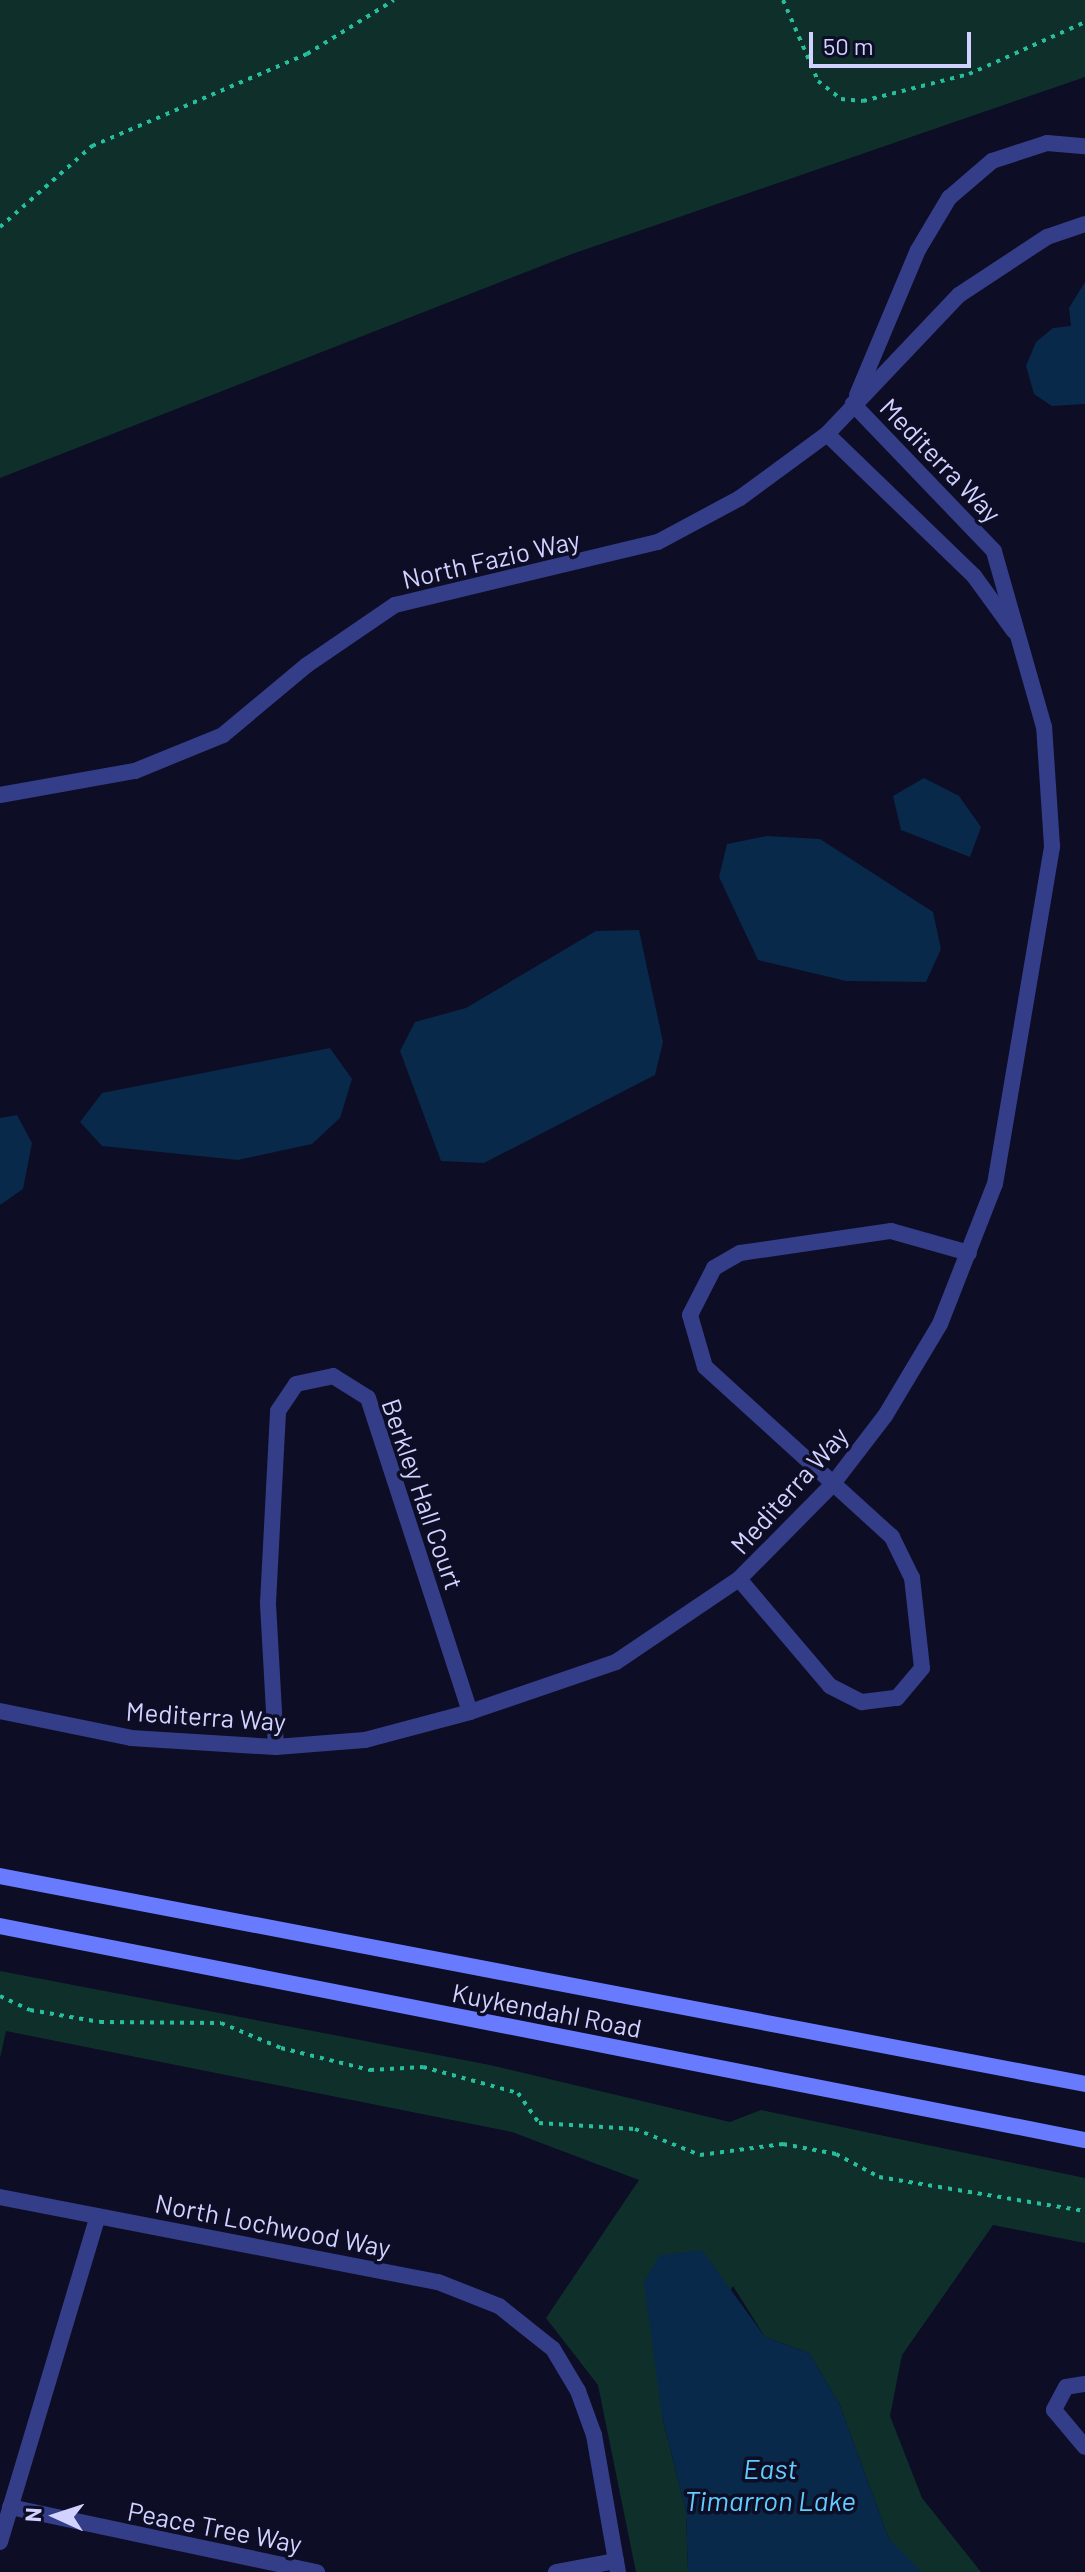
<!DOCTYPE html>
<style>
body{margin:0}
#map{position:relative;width:1085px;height:2572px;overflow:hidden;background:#0d0d25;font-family:Barlow,sans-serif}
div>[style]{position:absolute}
.green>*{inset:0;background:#0f302a}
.water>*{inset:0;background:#082949}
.path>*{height:4px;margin-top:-2px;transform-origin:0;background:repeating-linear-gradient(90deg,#25bf9e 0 4px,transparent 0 10px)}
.street>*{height:16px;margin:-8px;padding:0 8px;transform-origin:8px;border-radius:8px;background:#343d88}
.secondary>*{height:16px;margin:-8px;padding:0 8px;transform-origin:8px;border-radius:8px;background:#687bff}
span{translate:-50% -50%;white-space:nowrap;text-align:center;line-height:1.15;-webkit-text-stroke:7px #0d0d25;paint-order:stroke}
.street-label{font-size:26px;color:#d1d2ff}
.water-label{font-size:28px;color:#5fcdff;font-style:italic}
.north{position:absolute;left:16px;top:2476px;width:80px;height:80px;-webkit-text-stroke:6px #0d0d25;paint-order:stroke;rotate:273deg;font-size:22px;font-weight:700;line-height:32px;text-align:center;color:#d1d2ff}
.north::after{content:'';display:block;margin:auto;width:28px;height:36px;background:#d1d2ff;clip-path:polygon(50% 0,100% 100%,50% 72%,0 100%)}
.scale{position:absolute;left:809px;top:32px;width:162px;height:36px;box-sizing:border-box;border:4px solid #d1d2ff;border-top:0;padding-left:10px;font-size:24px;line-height:28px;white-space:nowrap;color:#d1d2ff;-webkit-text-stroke:6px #0d0d25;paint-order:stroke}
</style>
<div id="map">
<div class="green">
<i style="clip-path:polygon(0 0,1085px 0,1085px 77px,572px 254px,0 478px)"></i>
<i style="clip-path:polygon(0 1971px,490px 2065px,730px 2122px,761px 2110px,1085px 2178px,1085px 2243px,993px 2225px,902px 2355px,890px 2416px,922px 2498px,981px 2572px,922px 2572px,907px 2564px,889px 2539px,839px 2403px,809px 2353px,765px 2337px,733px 2286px,662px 2417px,686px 2511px,688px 2572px,636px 2572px,598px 2385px,546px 2318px,639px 2180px,512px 2132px,6px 2031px,0 2058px)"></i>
</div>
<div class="water">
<i style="clip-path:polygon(1085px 282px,1085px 404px,1052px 406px,1034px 394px,1026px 366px,1036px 342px,1053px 328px,1071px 326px,1069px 308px)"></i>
<i style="clip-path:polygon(924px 778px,959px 796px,981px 827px,970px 857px,901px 830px,893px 796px)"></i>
<i style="clip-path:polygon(767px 836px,820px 839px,933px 912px,941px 949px,926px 982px,846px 981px,758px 960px,719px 877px,727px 844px)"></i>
<i style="clip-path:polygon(639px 930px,663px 1042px,655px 1075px,484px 1163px,441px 1161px,400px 1051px,415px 1022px,466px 1008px,596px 931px)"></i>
<i style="clip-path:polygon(330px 1048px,352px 1079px,340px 1118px,312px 1144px,238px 1160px,102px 1146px,80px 1122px,102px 1093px)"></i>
<i style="clip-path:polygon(17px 1115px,32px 1143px,23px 1189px,0 1205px,0 1118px)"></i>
<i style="clip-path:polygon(702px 2250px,765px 2337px,809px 2353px,839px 2403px,889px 2539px,922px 2572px,688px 2572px,686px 2511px,662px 2417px,644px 2282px,660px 2255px)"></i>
</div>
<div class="path">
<i style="left:783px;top:0;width:88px;rotate:66.6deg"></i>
<i style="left:818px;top:81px;width:29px;rotate:38deg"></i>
<i style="left:841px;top:99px;width:22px;rotate:5deg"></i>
<i style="left:863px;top:101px;width:109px;rotate:-14.3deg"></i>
<i style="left:969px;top:74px;width:127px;rotate:-24.1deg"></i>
<i style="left:0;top:227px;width:123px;rotate:-41.4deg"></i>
<i style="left:92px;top:146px;width:234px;rotate:-23.2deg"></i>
<i style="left:307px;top:54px;width:102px;rotate:-31.8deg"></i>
<i style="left:0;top:1996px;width:33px;rotate:25deg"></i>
<i style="left:30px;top:2010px;width:71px;rotate:9.7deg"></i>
<i style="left:100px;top:2022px;width:121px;rotate:0.5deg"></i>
<i style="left:221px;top:2023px;width:65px;rotate:22.6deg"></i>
<i style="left:281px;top:2048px;width:92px;rotate:13.9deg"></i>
<i style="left:370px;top:2070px;width:53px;rotate:-3.2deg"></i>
<i style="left:423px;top:2067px;width:98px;rotate:15.3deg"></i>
<i style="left:518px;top:2093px;width:37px;rotate:55deg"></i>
<i style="left:539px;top:2123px;width:96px;rotate:3.6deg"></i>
<i style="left:635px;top:2129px;width:70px;rotate:21.8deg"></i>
<i style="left:700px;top:2155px;width:84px;rotate:-7.5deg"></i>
<i style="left:783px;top:2144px;width:54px;rotate:10.7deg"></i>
<i style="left:836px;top:2154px;width:49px;rotate:28.1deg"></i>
<i style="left:879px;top:2177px;width:209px;rotate:9.4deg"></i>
</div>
<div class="street">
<i style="left:857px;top:395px;width:157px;rotate:-67.2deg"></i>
<i style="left:918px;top:250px;width:61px;rotate:-59.2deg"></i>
<i style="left:949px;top:198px;width:57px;rotate:-40.7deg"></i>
<i style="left:992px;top:161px;width:58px;rotate:-18.1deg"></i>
<i style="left:1047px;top:143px;width:38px;rotate:5deg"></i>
<i style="left:827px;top:434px;width:204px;rotate:44deg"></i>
<i style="left:974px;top:576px;width:68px;rotate:54deg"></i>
<i style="left:0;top:795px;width:137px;rotate:-10.1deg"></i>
<i style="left:135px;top:771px;width:95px;rotate:-22.2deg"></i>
<i style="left:223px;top:735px;width:109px;rotate:-39.8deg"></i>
<i style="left:307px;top:665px;width:107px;rotate:-34.3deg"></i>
<i style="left:395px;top:605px;width:270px;rotate:-13.5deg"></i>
<i style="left:658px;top:542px;width:93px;rotate:-28.2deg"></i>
<i style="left:740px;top:498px;width:108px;rotate:-36.3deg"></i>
<i style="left:827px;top:434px;width:192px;rotate:-46.5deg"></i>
<i style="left:959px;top:295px;width:105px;rotate:-33.4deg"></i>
<i style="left:1047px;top:237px;width:40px;rotate:-18.9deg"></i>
<i style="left:739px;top:1579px;width:140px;rotate:49.6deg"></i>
<i style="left:830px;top:1686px;width:36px;rotate:27deg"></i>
<i style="left:862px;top:1702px;width:35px;rotate:-7deg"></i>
<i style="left:897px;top:1698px;width:39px;rotate:-50deg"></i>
<i style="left:922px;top:1668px;width:91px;rotate:-96.3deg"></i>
<i style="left:912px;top:1578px;width:46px;rotate:-116deg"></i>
<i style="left:892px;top:1537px;width:253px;rotate:-137.7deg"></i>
<i style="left:705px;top:1367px;width:54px;rotate:-106.1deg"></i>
<i style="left:690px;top:1315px;width:53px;rotate:-62.9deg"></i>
<i style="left:714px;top:1268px;width:30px;rotate:-30deg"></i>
<i style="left:740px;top:1253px;width:153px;rotate:-8.3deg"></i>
<i style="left:891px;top:1231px;width:81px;rotate:15.8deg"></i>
<i style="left:0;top:1711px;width:134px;rotate:11.6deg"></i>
<i style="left:131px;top:1738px;width:145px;rotate:3.6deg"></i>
<i style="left:276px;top:1747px;width:89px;rotate:-4.5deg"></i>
<i style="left:365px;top:1740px;width:109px;rotate:-14.9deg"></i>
<i style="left:470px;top:1712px;width:154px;rotate:-18.9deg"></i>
<i style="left:616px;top:1662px;width:148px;rotate:-34deg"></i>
<i style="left:739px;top:1579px;width:132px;rotate:-45.3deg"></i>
<i style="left:832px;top:1485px;width:87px;rotate:-52.5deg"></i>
<i style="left:885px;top:1416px;width:107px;rotate:-59.1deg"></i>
<i style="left:940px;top:1324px;width:150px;rotate:-68.6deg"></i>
<i style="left:995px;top:1184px;width:343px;rotate:-80.4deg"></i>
<i style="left:1052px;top:846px;width:119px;rotate:-93.8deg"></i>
<i style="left:1044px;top:727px;width:183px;rotate:-105.9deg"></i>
<i style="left:994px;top:551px;width:204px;rotate:-133.8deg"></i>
<i style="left:276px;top:1747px;width:144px;rotate:-93.2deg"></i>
<i style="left:268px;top:1603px;width:192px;rotate:-87deg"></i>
<i style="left:278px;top:1411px;width:32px;rotate:-56deg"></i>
<i style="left:296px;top:1384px;width:38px;rotate:-12deg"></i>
<i style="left:333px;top:1376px;width:41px;rotate:32.2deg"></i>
<i style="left:368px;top:1398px;width:330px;rotate:72deg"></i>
<i style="left:0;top:2197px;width:446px;rotate:11deg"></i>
<i style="left:438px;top:2282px;width:66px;rotate:21.5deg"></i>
<i style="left:499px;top:2306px;width:69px;rotate:38.5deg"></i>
<i style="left:553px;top:2349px;width:49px;rotate:59.2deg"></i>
<i style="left:578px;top:2391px;width:47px;rotate:70deg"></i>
<i style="left:594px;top:2435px;width:139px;rotate:80.1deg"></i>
<i style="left:1085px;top:2384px;width:19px;rotate:171deg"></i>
<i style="left:1066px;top:2387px;width:26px;rotate:118deg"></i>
<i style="left:1054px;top:2410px;width:48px;rotate:50deg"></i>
<i style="left:10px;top:2507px;width:314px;rotate:12deg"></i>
<i style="left:0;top:2542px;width:340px;rotate:-73.3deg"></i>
<i style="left:556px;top:2572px;width:61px;rotate:-10.4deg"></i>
</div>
<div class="secondary">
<i style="left:0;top:1876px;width:1105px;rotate:10.85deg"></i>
<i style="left:0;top:1926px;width:1106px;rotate:11.16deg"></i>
</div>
<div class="street-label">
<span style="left:941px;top:460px;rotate:46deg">Mediterra Way</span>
<span style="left:491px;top:559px;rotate:-13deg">North Fazio Way</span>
<span style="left:789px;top:1490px;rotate:-48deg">Mediterra Way</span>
<span style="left:423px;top:1494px;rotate:71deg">Berkley Hall Court</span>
<span style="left:206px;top:1716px;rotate:4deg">Mediterra Way</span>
<span style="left:547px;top:2010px;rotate:11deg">Kuykendahl Road</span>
<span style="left:273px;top:2225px;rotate:11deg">North Lochwood Way</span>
<span style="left:215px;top:2527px;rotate:11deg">Peace Tree Way</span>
</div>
<div class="water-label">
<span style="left:770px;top:2484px">East<br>Timarron Lake</span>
</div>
<div class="north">N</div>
<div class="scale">50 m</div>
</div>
